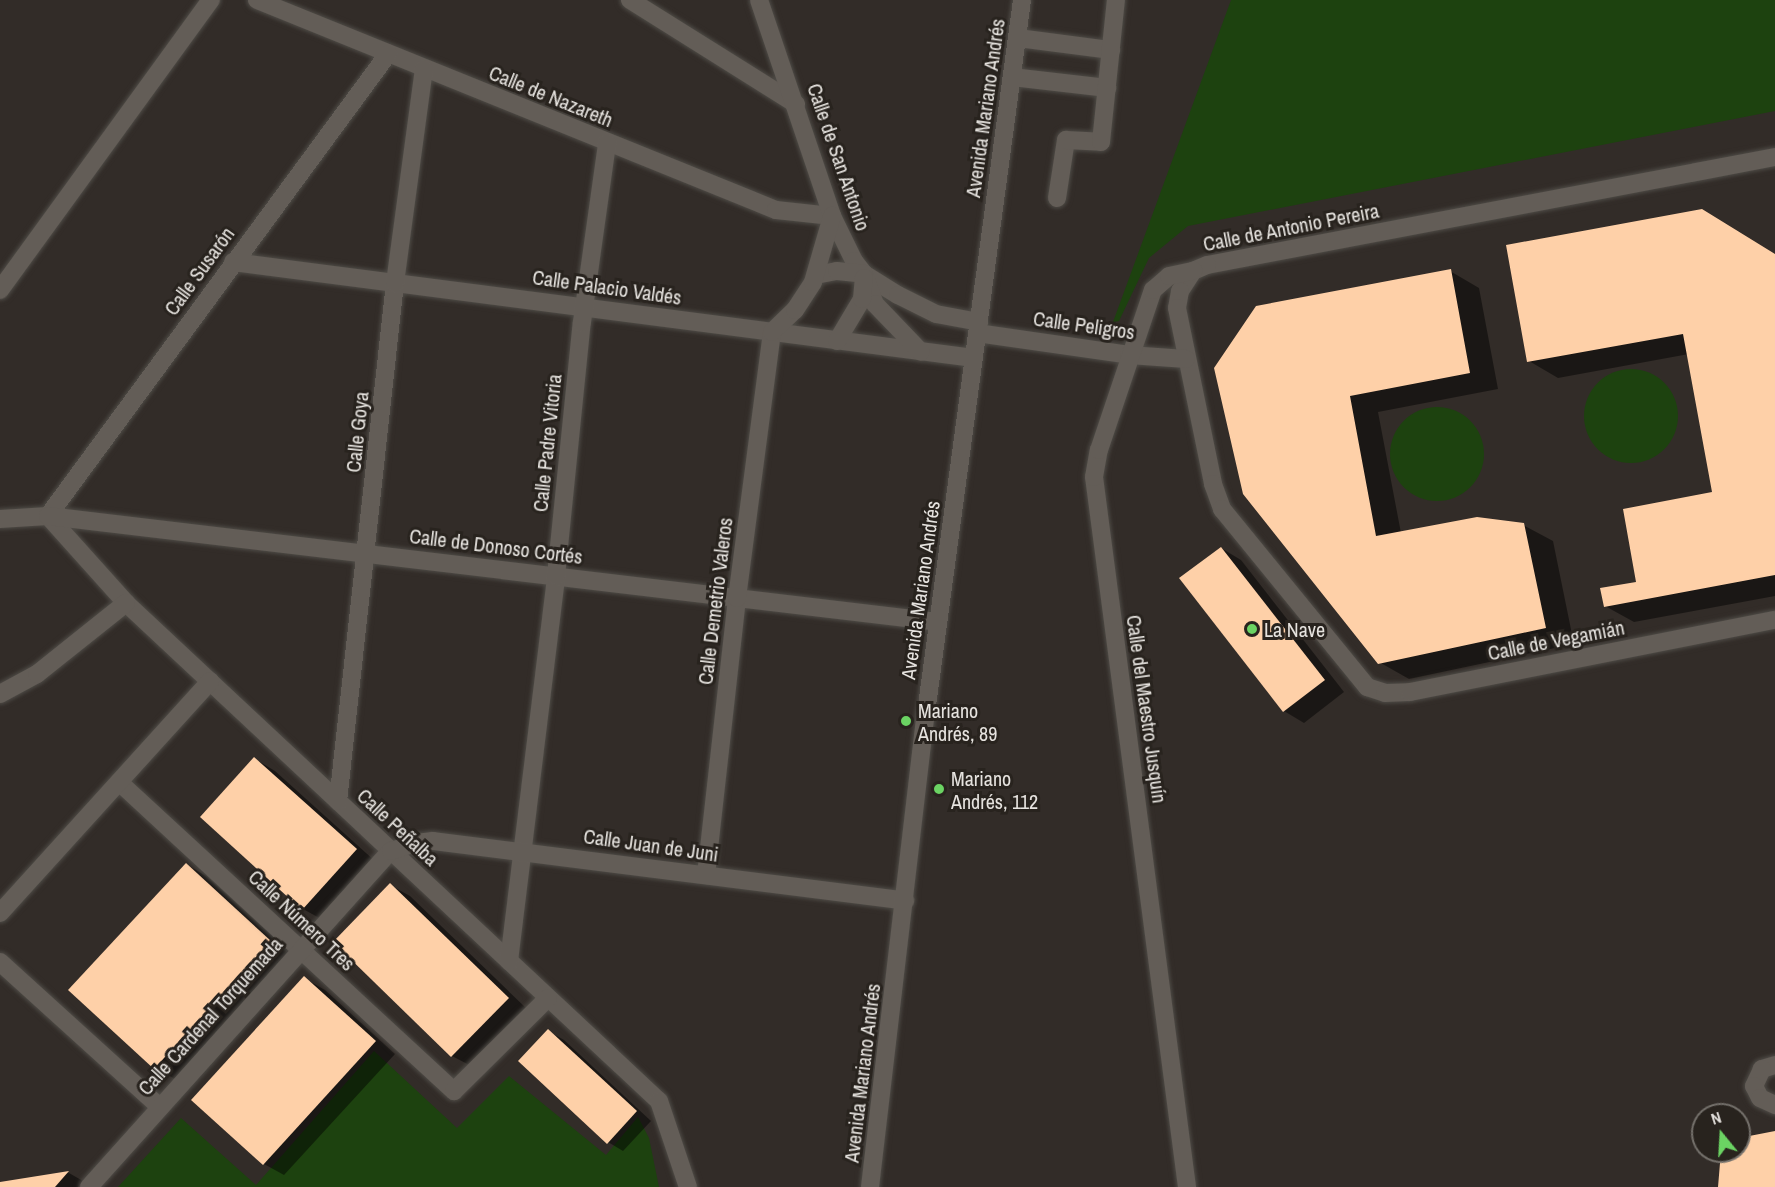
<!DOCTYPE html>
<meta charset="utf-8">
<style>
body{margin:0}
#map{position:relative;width:1775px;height:1187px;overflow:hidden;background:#322c28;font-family:"Archivo Narrow",sans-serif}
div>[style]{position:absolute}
.green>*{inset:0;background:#1d420f}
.round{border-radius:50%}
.shadow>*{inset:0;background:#0007}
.building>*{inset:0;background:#fed0a8}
.roads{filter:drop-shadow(0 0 2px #4e4b46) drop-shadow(0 0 2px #4e4b46)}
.street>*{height:18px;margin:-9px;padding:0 9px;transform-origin:9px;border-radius:9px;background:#635d57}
.secondary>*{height:18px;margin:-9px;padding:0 9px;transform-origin:9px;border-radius:9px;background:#635d57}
.dots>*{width:16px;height:16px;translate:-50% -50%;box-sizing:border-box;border:3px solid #28231e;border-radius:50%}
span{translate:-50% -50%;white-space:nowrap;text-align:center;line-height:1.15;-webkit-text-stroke:6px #28231e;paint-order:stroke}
.street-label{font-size:20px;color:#e6e3df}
.poi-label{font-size:20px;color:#e6e3df}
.left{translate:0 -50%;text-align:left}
.north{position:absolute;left:1691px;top:1103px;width:60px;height:60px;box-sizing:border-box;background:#28231e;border:2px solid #74706b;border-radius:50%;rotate:342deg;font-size:16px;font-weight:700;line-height:24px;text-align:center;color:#e6e3df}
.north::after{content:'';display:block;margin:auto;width:21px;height:27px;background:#6bd363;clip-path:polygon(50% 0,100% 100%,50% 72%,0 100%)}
</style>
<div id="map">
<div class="green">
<i style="clip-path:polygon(1231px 0,1775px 0,1775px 111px,1188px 226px,1149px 258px,1119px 321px,1113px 322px)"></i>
<i class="round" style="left:1584px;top:369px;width:94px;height:94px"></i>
<i class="round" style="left:1390px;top:407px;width:94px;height:94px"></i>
<i style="clip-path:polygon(374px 1051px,457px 1128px,509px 1076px,606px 1155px,638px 1117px,649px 1138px,659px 1187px,118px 1187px,181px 1118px,256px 1185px)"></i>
</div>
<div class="shadow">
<i style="clip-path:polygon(1775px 255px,1775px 596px,1634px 622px,1605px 606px,1638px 583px,1714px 494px,1689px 354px,1558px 378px,1529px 361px)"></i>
<i style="clip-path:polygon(1450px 271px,1479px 288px,1498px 389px,1378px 412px,1401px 533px,1523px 525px,1553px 541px,1574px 644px,1409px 679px,1379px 662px,1244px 493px)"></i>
<i style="clip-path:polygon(1221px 548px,1241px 560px,1344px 692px,1304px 723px,1284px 711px)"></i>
<i style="clip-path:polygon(255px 759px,275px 771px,376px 862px,323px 920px,303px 909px)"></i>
<i style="clip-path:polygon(186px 864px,206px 876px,291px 953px,175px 1079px,155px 1068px)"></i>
<i style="clip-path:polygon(390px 885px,410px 896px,528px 1010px,473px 1067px,452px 1056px,335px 942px)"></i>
<i style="clip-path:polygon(304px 978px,325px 990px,395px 1054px,284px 1175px,264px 1164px)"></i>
<i style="clip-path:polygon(548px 1031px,564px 1040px,651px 1121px,623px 1151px,608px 1142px)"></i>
<i style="clip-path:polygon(69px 1173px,83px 1181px,78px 1187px,0 1187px,0 1183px)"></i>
</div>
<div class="building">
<i style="clip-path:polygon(1702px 209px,1775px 254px,1775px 575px,1604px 607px,1600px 588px,1636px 582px,1623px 509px,1712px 492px,1683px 334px,1527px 362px,1506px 245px)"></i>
<i style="clip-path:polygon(1451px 269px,1470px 373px,1350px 396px,1376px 536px,1477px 517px,1524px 523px,1546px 628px,1378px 664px,1243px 494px,1214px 368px,1256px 306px)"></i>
<i style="clip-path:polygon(1221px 547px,1325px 680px,1283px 712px,1179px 578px)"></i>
<i style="clip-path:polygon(254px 757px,357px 849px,302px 910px,200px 817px)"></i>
<i style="clip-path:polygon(186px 863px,271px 941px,154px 1069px,68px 990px)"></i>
<i style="clip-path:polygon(390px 883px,509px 998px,451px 1057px,333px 942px)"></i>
<i style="clip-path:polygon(304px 976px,376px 1041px,263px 1165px,191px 1100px)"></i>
<i style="clip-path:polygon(548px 1029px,637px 1111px,607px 1144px,518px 1061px)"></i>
<i style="clip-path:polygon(1775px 1131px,1775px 1187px,1718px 1187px,1721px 1151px,1739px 1151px,1739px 1138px)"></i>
<i style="clip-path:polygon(69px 1171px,55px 1187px,0 1187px,0 1182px)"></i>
</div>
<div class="roads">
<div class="street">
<i style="left:257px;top:0;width:560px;rotate:22.03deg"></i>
<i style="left:776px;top:210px;width:56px;rotate:6.1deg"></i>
<i style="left:630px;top:0;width:196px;rotate:32.1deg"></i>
<i style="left:759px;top:0;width:228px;rotate:71.3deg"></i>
<i style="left:832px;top:216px;width:50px;rotate:63.9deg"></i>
<i style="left:854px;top:261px;width:16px;rotate:52deg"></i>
<i style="left:864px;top:274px;width:40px;rotate:32deg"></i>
<i style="left:898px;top:295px;width:42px;rotate:26.6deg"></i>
<i style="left:936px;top:314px;width:44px;rotate:10.5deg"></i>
<i style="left:1018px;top:38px;width:94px;rotate:7.4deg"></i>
<i style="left:1012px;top:77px;width:96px;rotate:6.6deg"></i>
<i style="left:1775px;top:157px;width:578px;rotate:169.23deg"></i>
<i style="left:1207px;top:265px;width:15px;rotate:157deg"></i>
<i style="left:1193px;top:271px;width:24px;rotate:123deg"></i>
<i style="left:1180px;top:291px;width:17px;rotate:100deg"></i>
<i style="left:1177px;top:308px;width:180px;rotate:78.4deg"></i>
<i style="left:1213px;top:484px;width:27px;rotate:70deg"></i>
<i style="left:1222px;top:509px;width:230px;rotate:50.8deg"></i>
<i style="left:1367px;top:687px;width:19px;rotate:18deg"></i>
<i style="left:1385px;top:693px;width:25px;rotate:-2deg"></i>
<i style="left:1410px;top:692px;width:372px;rotate:-11.2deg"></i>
<i style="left:1057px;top:198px;width:59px;rotate:-81.2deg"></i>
<i style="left:1066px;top:140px;width:35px;rotate:3deg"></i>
<i style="left:1101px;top:142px;width:143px;rotate:-84deg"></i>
<i style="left:233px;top:262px;width:747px;rotate:7.38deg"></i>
<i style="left:864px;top:274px;width:32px;rotate:70deg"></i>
<i style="left:875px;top:304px;width:66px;rotate:46.2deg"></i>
<i style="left:816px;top:275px;width:21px;rotate:-11deg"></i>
<i style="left:837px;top:271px;width:27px;rotate:6deg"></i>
<i style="left:0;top:290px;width:359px;rotate:-54deg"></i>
<i style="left:977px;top:333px;width:154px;rotate:8.2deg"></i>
<i style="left:1129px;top:355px;width:57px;rotate:4deg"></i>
<i style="left:837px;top:341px;width:49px;rotate:-59.2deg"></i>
<i style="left:862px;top:299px;width:21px;rotate:-85deg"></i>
<i style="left:48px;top:516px;width:117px;rotate:48.1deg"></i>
<i style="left:126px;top:603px;width:729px;rotate:43.06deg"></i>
<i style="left:659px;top:1101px;width:91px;rotate:71.4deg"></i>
<i style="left:48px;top:516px;width:574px;rotate:-53.65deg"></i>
<i style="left:0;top:519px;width:48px;rotate:-3.6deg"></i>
<i style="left:48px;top:516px;width:896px;rotate:6.79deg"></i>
<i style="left:0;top:694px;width:42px;rotate:-28.4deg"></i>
<i style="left:37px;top:674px;width:114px;rotate:-38.6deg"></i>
<i style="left:119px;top:782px;width:456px;rotate:42.7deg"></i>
<i style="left:454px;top:1091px;width:132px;rotate:-44.7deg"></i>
<i style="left:338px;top:801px;width:521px;rotate:-83.72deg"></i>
<i style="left:395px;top:283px;width:216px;rotate:-82.3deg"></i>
<i style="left:706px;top:875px;width:279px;rotate:-83.6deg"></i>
<i style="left:737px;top:598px;width:268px;rotate:-82.5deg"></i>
<i style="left:772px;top:332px;width:32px;rotate:-44deg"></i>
<i style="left:795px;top:310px;width:33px;rotate:-57deg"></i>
<i style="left:813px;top:282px;width:69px;rotate:-73.9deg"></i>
<i style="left:0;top:913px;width:313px;rotate:-47.8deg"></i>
<i style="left:509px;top:961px;width:388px;rotate:-83deg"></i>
<i style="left:556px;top:576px;width:255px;rotate:-84.2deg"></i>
<i style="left:582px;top:322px;width:181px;rotate:-82deg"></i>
<i style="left:0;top:962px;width:216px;rotate:42.2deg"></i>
<i style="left:1775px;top:1065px;width:14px;rotate:163deg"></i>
<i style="left:1762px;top:1069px;width:19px;rotate:115deg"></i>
<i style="left:1754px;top:1086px;width:13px;rotate:63deg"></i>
<i style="left:1760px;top:1098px;width:17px;rotate:25deg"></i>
<i style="left:89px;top:1187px;width:452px;rotate:-48.1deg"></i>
<i style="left:391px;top:851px;width:26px;rotate:-18deg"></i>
<i style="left:416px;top:843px;width:17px;rotate:-7deg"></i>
<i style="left:433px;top:841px;width:476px;rotate:7.2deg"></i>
<i style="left:1187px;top:1187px;width:716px;rotate:-97.46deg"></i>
<i style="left:1094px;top:477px;width:27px;rotate:-80deg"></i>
<i style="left:1099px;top:450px;width:169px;rotate:-71.4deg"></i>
<i style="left:1153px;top:290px;width:21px;rotate:-41deg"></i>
<i style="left:1169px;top:276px;width:25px;rotate:-12deg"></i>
</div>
<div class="secondary">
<i style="left:870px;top:1187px;width:477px;rotate:-83.3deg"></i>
<i style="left:926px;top:713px;width:719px;rotate:-82.33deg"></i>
</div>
</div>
<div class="dots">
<i style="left:1252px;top:629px;background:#6bd363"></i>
<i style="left:906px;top:721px;background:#6bd363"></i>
<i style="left:939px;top:789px;background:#6bd363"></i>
</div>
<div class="street-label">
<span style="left:551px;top:96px;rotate:22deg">Calle de Nazareth</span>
<span style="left:985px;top:108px;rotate:-82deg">Avenida Mariano Andrés</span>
<span style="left:839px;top:157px;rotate:71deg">Calle de San Antonio</span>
<span style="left:1291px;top:227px;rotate:-11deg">Calle de Antonio Pereira</span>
<span style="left:199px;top:271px;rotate:-54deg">Calle Susarón</span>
<span style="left:607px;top:287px;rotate:8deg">Calle Palacio Valdés</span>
<span style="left:1084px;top:325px;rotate:8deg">Calle Peligros</span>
<span style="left:357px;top:432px;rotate:-84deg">Calle Goya</span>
<span style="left:547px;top:443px;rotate:-84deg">Calle Padre Vitoria</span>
<span style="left:496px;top:546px;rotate:7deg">Calle de Donoso Cortés</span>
<span style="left:920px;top:590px;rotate:-82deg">Avenida Mariano Andrés</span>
<span style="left:715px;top:601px;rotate:-83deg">Calle Demetrio Valeros</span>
<span style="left:1556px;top:640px;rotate:-11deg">Calle de Vegamián</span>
<span style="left:1147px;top:709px;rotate:82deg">Calle del Maestro Jusquín</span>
<span style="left:398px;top:827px;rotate:43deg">Calle Peñalba</span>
<span style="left:651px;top:845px;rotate:8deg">Calle Juan de Juni</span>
<span style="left:302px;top:920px;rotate:43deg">Calle Número Tres</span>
<span style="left:210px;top:1016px;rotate:-48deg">Calle Cardenal Torquemada</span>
<span style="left:862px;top:1073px;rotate:-83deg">Avenida Mariano Andrés</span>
</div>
<div class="poi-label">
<span class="left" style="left:1264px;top:629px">La Nave</span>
<span class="left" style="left:918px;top:722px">Mariano<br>Andrés, 89</span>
<span class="left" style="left:951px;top:790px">Mariano<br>Andrés, 112</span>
</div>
<div class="north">N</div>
</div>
